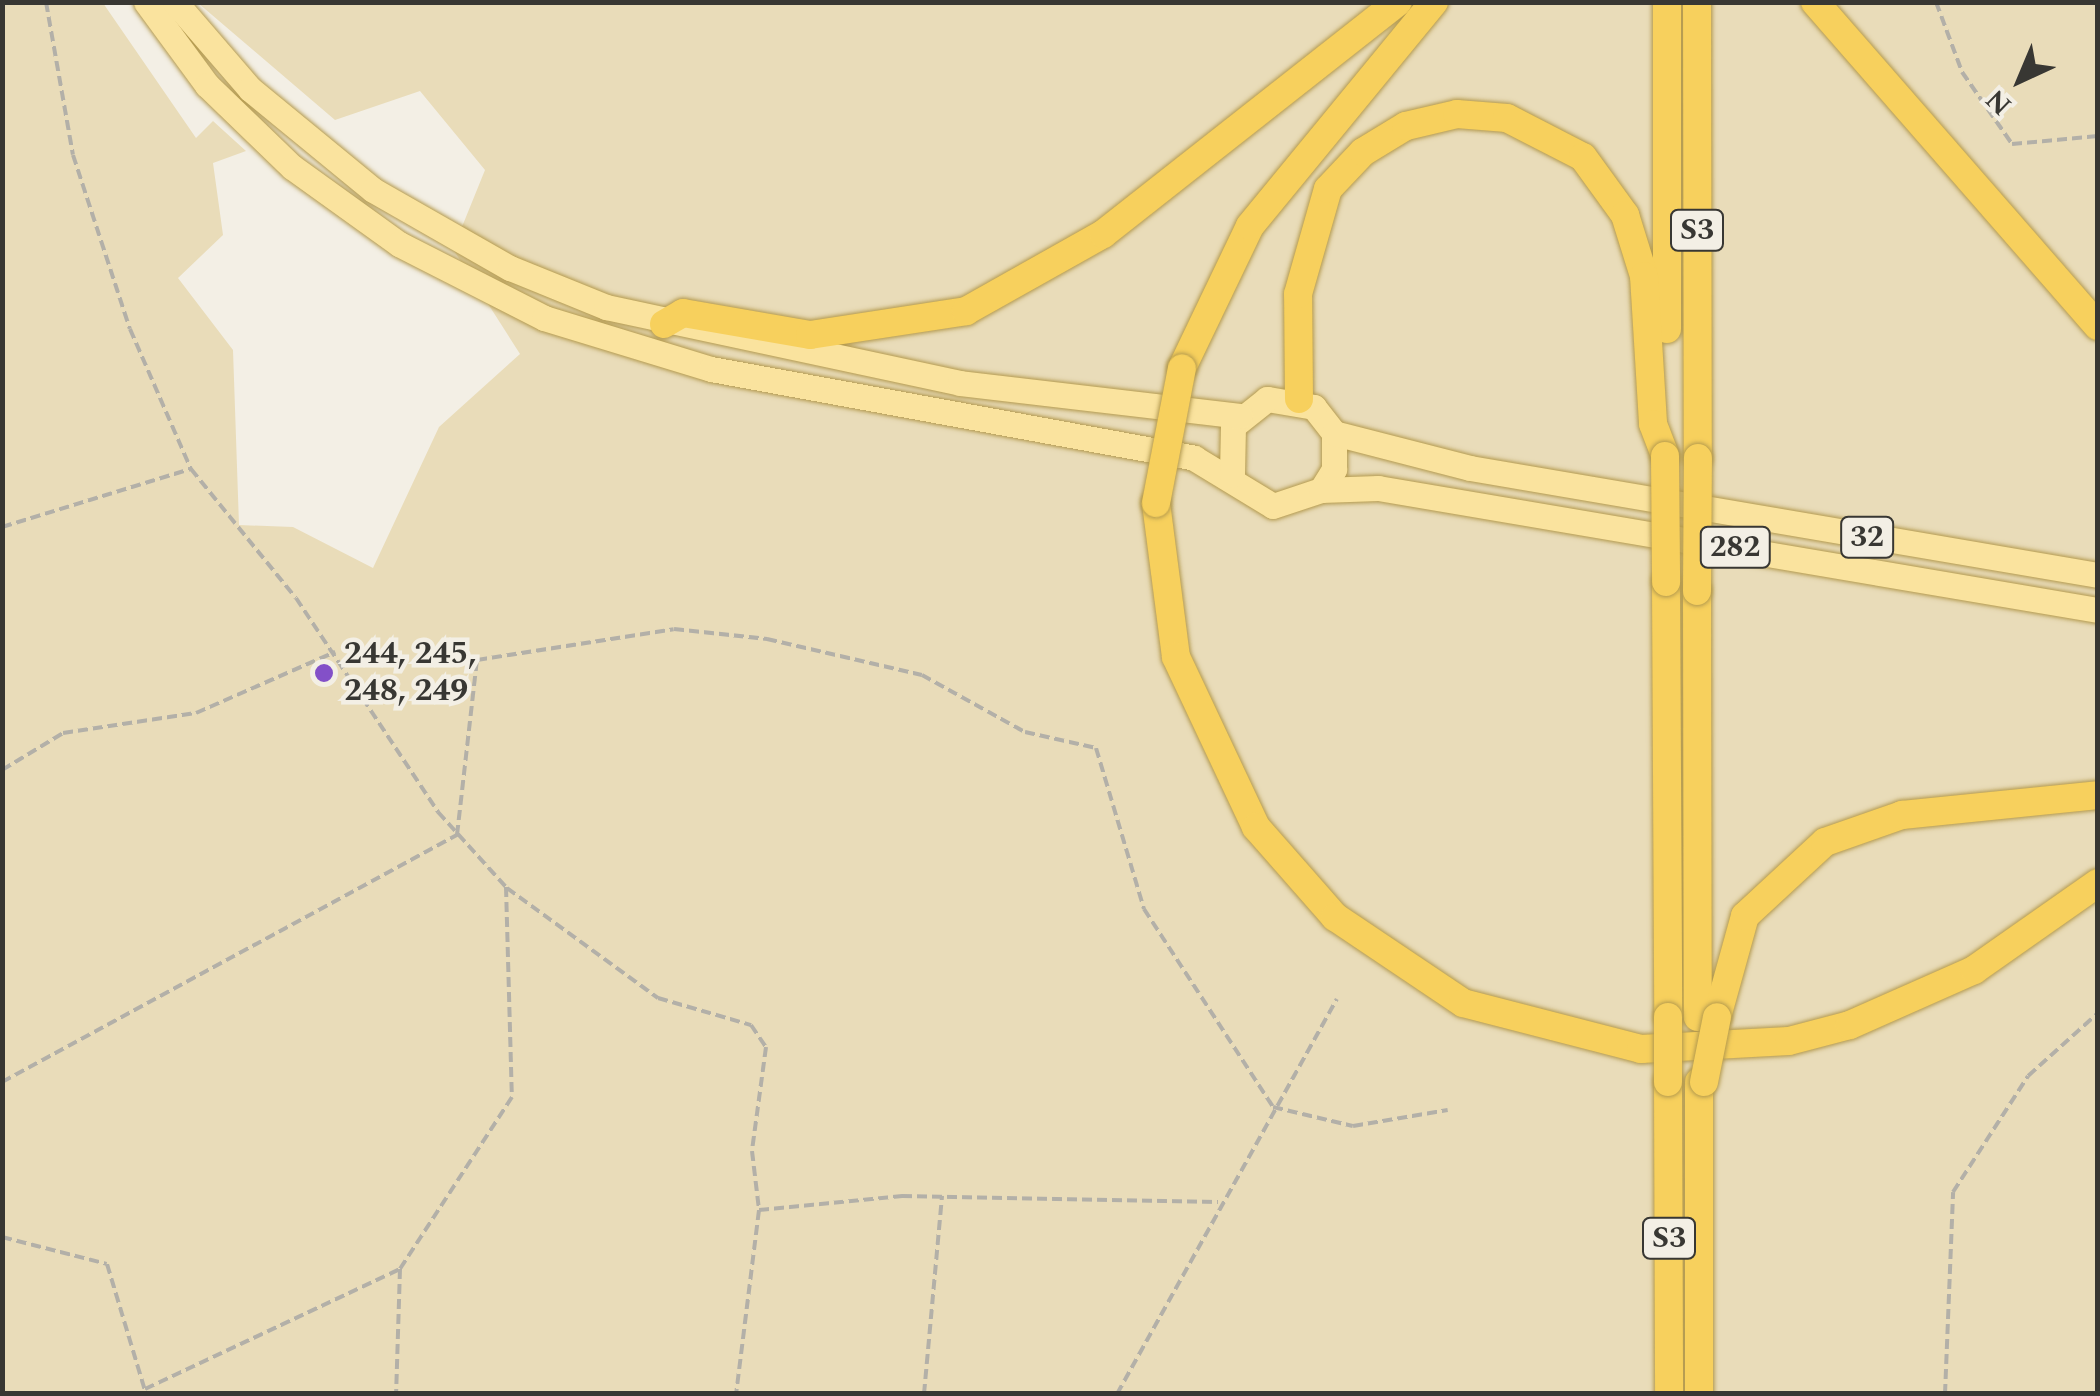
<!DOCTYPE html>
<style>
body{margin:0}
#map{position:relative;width:2100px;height:1396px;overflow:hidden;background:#f3efe5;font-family:Spectral,serif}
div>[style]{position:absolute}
.green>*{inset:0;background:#e9dcb9}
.path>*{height:4px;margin-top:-2px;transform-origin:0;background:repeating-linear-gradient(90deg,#b3b0a8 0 10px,transparent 0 15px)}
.roads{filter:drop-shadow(0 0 2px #b49a4e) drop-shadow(0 0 2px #b49a4e)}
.major>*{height:25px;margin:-12.5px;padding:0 12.5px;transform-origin:12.5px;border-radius:12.5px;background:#fae39e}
.highway>*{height:28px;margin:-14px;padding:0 14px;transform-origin:14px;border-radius:14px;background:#f7d05d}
.bridges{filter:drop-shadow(0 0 2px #b49a4e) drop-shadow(0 0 2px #b49a4e)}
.highway-bridge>*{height:28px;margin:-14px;padding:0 14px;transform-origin:14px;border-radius:14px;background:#f7d05d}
.dots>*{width:28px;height:28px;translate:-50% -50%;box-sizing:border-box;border:5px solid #f3efe5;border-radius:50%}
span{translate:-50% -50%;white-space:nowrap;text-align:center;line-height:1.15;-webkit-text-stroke:9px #f3efe5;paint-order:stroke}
.shield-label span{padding:2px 8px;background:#f3efe5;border:2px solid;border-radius:8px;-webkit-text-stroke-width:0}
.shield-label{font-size:30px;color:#383733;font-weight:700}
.poi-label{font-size:32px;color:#383733;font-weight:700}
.left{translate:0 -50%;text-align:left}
.frame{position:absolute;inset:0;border:5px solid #383733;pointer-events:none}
.north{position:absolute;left:1970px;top:30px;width:100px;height:100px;-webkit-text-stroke:8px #f3efe5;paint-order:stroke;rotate:224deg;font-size:28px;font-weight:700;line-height:40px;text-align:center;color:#383733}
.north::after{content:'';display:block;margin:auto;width:35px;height:45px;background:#383733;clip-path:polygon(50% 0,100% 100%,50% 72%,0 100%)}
</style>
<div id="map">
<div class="green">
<i style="clip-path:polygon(3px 3px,103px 3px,196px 138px,213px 121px,246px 151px,213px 163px,223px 235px,178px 278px,233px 350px,239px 525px,293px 527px,373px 568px,439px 427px,520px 354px,453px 249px,485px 170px,420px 91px,335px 120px,198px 3px,2097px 3px,2097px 1393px,3px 1394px)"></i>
</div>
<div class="path">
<i style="left:46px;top:2px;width:155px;rotate:80deg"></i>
<i style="left:73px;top:155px;width:183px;rotate:71.9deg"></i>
<i style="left:130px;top:329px;width:153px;rotate:66.5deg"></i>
<i style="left:191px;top:469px;width:166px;rotate:50.9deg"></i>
<i style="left:296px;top:598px;width:257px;rotate:56.4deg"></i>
<i style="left:438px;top:812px;width:101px;rotate:47.8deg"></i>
<i style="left:506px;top:887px;width:210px;rotate:88.4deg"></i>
<i style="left:512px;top:1097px;width:205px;rotate:123.1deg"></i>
<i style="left:400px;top:1269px;width:125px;rotate:91.8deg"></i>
<i style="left:1936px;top:2px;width:75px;rotate:69.6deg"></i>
<i style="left:1962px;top:72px;width:88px;rotate:55.2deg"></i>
<i style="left:2012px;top:144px;width:86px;rotate:-5.3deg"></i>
<i style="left:2px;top:527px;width:198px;rotate:-17.1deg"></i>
<i style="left:2px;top:770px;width:71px;rotate:-31.2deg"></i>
<i style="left:63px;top:733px;width:134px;rotate:-8.6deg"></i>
<i style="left:196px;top:713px;width:152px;rotate:-23.7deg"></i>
<i style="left:507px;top:888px;width:187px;rotate:36.1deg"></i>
<i style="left:658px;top:998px;width:97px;rotate:16.2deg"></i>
<i style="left:751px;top:1025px;width:27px;rotate:56deg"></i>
<i style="left:766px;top:1047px;width:105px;rotate:97.7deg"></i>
<i style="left:752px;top:1151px;width:59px;rotate:83.2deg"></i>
<i style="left:759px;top:1210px;width:185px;rotate:97.1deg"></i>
<i style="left:2px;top:1082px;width:518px;rotate:-28.5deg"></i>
<i style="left:457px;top:835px;width:176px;rotate:-83.5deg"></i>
<i style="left:477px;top:660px;width:199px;rotate:-8.9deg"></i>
<i style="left:674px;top:629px;width:94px;rotate:6.1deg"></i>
<i style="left:767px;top:639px;width:159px;rotate:13.1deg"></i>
<i style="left:922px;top:675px;width:118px;rotate:29deg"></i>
<i style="left:1025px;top:732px;width:73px;rotate:12.7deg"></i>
<i style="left:1096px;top:748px;width:168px;rotate:73.4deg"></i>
<i style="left:1144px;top:909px;width:236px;rotate:56.9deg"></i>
<i style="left:1273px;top:1107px;width:82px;rotate:13.4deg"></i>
<i style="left:1353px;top:1126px;width:96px;rotate:-9.6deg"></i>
<i style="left:759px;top:1210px;width:144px;rotate:-5.6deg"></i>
<i style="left:902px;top:1196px;width:316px;rotate:1.1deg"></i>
<i style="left:2px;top:1237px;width:108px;rotate:14.4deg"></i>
<i style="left:107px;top:1264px;width:136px;rotate:73.3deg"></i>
<i style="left:145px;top:1389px;width:282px;rotate:-25.2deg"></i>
<i style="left:924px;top:1394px;width:199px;rotate:-84.8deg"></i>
<i style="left:1117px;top:1394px;width:452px;rotate:-60.9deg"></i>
<i style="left:1945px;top:1394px;width:202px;rotate:-87.7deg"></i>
<i style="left:1953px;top:1192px;width:138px;rotate:-57.1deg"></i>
<i style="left:2028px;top:1076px;width:94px;rotate:-42deg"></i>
</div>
<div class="roads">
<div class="major">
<i style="left:146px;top:2px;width:103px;rotate:53.7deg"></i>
<i style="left:207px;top:85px;width:118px;rotate:44deg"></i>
<i style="left:292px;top:167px;width:132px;rotate:35.7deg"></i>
<i style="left:399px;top:244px;width:163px;rotate:27deg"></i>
<i style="left:544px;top:318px;width:175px;rotate:17deg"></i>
<i style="left:711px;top:369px;width:491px;rotate:10.4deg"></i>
<i style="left:1194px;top:458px;width:92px;rotate:31.3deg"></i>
<i style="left:1273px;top:506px;width:51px;rotate:-18.4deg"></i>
<i style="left:1321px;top:490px;width:25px;rotate:-58deg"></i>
<i style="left:1334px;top:469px;width:36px;rotate:-90deg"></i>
<i style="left:1334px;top:433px;width:33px;rotate:-128deg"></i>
<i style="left:1314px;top:407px;width:48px;rotate:-170.3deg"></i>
<i style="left:1267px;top:399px;width:43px;rotate:141.5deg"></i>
<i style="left:1233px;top:426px;width:49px;rotate:91.2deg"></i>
<i style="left:175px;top:2px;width:115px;rotate:49.2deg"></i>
<i style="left:250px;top:89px;width:159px;rotate:39.4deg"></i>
<i style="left:373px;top:190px;width:158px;rotate:29.7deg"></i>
<i style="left:510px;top:268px;width:104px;rotate:22.1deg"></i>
<i style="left:606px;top:307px;width:362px;rotate:12.1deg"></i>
<i style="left:960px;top:383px;width:282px;rotate:6.7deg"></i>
<i style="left:1334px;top:433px;width:140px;rotate:14.4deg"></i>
<i style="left:1470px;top:468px;width:637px;rotate:9.67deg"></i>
<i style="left:1321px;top:490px;width:57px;rotate:-2deg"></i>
<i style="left:1378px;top:488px;width:730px;rotate:9.62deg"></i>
</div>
<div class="highway">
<i style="left:1697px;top:2px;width:456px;rotate:89.9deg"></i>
<i style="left:1815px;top:2px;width:430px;rotate:48.9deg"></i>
<i style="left:664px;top:324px;width:22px;rotate:-30deg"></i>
<i style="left:683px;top:313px;width:129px;rotate:9.8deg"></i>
<i style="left:810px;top:335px;width:158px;rotate:-8.7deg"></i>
<i style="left:966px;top:311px;width:157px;rotate:-29.3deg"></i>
<i style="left:1103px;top:234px;width:375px;rotate:-38.2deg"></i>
<i style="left:1667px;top:329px;width:327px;rotate:-90deg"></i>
<i style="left:1182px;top:368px;width:157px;rotate:-64.4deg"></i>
<i style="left:1250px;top:226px;width:290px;rotate:-50.6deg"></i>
<i style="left:1299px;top:399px;width:105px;rotate:-90.5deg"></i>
<i style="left:1298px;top:294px;width:109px;rotate:-74.1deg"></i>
<i style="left:1328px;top:189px;width:51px;rotate:-46.6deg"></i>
<i style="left:1363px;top:152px;width:50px;rotate:-31.2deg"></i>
<i style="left:1406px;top:126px;width:52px;rotate:-13.2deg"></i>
<i style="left:1457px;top:114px;width:50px;rotate:4.6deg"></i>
<i style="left:1507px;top:118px;width:85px;rotate:27.2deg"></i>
<i style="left:1583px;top:157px;width:72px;rotate:54.1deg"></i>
<i style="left:1625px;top:215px;width:64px;rotate:72.7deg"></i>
<i style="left:1644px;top:276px;width:148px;rotate:86.5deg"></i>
<i style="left:1653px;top:424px;width:34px;rotate:69deg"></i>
<i style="left:1156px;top:503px;width:155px;rotate:82.6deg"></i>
<i style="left:1176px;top:657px;width:188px;rotate:64.8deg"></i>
<i style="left:1256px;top:827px;width:120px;rotate:48.7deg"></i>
<i style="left:1335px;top:917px;width:154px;rotate:33.9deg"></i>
<i style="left:1463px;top:1003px;width:184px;rotate:14.5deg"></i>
<i style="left:1641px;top:1049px;width:148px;rotate:-3.1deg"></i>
<i style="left:1789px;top:1041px;width:63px;rotate:-14.7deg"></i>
<i style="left:1850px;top:1025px;width:136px;rotate:-23.9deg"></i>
<i style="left:1974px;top:970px;width:151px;rotate:-35.1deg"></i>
<i style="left:1666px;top:582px;width:435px;rotate:89.7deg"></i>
<i style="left:1697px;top:591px;width:426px;rotate:89.9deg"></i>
<i style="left:1717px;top:1017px;width:105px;rotate:-74.5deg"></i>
<i style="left:1745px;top:916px;width:109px;rotate:-42.8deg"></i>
<i style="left:1825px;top:842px;width:82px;rotate:-19.3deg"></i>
<i style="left:1902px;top:815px;width:197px;rotate:-5.8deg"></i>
<i style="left:1668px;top:1082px;width:312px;rotate:89.8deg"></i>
<i style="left:1699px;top:1394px;width:312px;rotate:-90deg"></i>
</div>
</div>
<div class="bridges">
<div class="highway-bridge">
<i style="left:1665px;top:456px;width:126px;rotate:89.5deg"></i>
<i style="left:1156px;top:503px;width:137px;rotate:-79.1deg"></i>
<i style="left:1697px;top:591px;width:133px;rotate:-89.6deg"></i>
<i style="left:1668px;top:1082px;width:65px;rotate:-90deg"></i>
<i style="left:1704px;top:1082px;width:66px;rotate:-78.7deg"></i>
</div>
</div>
<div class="dots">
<i style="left:324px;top:673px;background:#8350c8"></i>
</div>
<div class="shield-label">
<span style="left:1697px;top:230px">S3</span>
<span style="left:1867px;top:537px">32</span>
<span style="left:1735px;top:547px">282</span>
<span style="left:1669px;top:1238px">S3</span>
</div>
<div class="poi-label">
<span class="left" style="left:344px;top:673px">244, 245,<br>248, 249</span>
</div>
<div class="frame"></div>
<div class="north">N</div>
</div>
